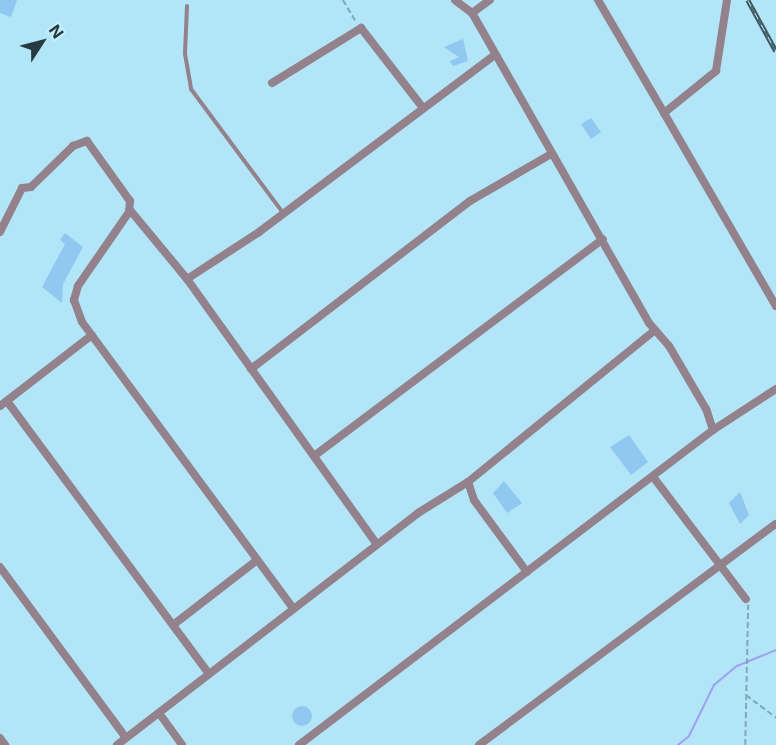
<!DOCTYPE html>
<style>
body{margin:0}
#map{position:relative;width:776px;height:745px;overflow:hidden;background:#b1e5f7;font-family:Inter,sans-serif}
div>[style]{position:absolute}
.stream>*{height:2px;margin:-1px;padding:0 1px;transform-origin:1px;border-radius:1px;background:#9ea1ef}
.building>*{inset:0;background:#90c8f2}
.round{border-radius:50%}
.path>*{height:1.5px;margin-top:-0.75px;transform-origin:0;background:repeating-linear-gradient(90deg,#80a9b7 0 6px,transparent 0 9px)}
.service>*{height:4px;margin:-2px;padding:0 2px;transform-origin:2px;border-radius:2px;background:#93818b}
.minor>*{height:8px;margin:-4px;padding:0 4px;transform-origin:4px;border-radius:4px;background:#93818b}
.rail>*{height:4.5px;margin-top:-2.25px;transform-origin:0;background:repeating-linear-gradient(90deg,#c7f0ff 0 7px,#3d5760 0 14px);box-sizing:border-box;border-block:2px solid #3d5760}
span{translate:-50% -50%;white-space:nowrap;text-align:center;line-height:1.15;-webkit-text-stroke:4.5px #c7f0ff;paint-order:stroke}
.north{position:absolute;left:12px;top:12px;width:60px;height:60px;-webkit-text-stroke:4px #c7f0ff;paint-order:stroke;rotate:54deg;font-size:16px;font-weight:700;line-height:24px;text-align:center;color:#253a41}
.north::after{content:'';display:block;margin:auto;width:21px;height:27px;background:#253a41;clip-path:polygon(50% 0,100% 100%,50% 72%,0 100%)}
</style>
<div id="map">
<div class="stream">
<i style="left:678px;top:745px;width:14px;rotate:-39deg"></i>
<i style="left:689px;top:736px;width:57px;rotate:-63.9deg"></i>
<i style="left:714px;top:685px;width:30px;rotate:-40deg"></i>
<i style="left:737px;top:666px;width:42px;rotate:-22.3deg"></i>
</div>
<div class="building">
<i style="clip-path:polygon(0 0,17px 0,11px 17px,0 13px)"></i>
<i style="clip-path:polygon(463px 39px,468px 61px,453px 66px,450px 61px,459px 57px,444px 47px)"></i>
<i style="clip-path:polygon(591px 118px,601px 132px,591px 139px,581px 124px)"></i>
<i style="clip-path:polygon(65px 233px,83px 247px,63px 284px,62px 303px,42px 287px,65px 244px,60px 240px)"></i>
<i style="clip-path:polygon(629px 435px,648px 462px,631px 475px,610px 447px)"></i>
<i style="clip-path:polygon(504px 481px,522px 503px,507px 513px,493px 493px)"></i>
<i style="clip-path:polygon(740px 492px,749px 515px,740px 524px,729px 503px)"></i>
<i class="round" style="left:292px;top:706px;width:20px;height:20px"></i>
</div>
<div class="path">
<i style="left:343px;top:0;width:27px;rotate:59deg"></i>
<i style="left:746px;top:695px;width:38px;rotate:37deg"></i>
<i style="left:745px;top:745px;width:140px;rotate:-88.8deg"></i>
</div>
<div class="service">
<i style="left:187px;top:6px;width:48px;rotate:92.4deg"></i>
<i style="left:185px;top:54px;width:36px;rotate:80deg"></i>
<i style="left:191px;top:89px;width:154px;rotate:53.4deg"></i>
</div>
<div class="minor">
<i style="left:598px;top:0;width:131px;rotate:59.7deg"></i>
<i style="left:664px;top:113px;width:67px;rotate:-38.9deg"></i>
<i style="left:716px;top:71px;width:72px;rotate:-81.2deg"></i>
<i style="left:472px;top:13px;width:22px;rotate:-36deg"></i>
<i style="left:272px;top:83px;width:105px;rotate:-31.7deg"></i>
<i style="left:361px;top:28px;width:101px;rotate:52.2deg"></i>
<i style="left:664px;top:113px;width:223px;rotate:59.9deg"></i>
<i style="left:130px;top:210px;width:89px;rotate:50.4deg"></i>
<i style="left:187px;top:279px;width:326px;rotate:54.4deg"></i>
<i style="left:0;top:232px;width:49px;rotate:-63.4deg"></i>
<i style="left:22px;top:188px;width:9px;rotate:-6deg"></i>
<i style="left:31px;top:187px;width:59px;rotate:-44.3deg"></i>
<i style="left:73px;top:146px;width:15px;rotate:-20deg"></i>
<i style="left:87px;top:141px;width:74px;rotate:54.4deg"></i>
<i style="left:130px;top:201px;width:11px;rotate:95deg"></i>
<i style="left:129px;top:212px;width:90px;rotate:124.6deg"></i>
<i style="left:78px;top:286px;width:15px;rotate:106deg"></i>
<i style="left:74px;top:300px;width:23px;rotate:70deg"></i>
<i style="left:82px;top:322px;width:355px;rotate:53.6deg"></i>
<i style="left:187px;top:279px;width:86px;rotate:-33.1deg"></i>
<i style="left:259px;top:232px;width:291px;rotate:-36.9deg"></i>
<i style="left:251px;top:369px;width:276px;rotate:-37.5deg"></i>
<i style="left:470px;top:201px;width:94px;rotate:-30.1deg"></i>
<i style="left:7px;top:401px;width:338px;rotate:53.5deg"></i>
<i style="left:0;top:406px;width:116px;rotate:-37.7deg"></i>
<i style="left:713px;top:430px;width:75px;rotate:-33.1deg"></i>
<i style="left:314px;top:456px;width:361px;rotate:-36.9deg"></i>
<i style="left:654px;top:478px;width:152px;rotate:52.8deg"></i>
<i style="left:0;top:567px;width:212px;rotate:53.6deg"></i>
<i style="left:527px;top:572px;width:89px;rotate:-126.4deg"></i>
<i style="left:474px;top:500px;width:19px;rotate:-108deg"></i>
<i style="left:468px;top:482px;width:241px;rotate:-39.1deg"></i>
<i style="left:173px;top:625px;width:106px;rotate:-37.7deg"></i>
<i style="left:159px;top:713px;width:39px;rotate:54deg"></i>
<i style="left:0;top:738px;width:9px;rotate:54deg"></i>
<i style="left:117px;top:745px;width:380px;rotate:-37.6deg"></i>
<i style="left:418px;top:513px;width:59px;rotate:-31.8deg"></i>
<i style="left:299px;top:745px;width:520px;rotate:-37.27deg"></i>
<i style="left:713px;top:430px;width:22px;rotate:-108deg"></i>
<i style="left:706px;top:409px;width:73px;rotate:-120.4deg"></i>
<i style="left:669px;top:346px;width:30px;rotate:-131deg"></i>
<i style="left:649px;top:323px;width:357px;rotate:-119.7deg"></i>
<i style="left:472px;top:13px;width:21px;rotate:-143deg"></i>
<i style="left:479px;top:745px;width:370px;rotate:-36.7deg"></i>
</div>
<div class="rail">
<i style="left:748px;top:0;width:58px;rotate:61.2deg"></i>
</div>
<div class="north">N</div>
</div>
